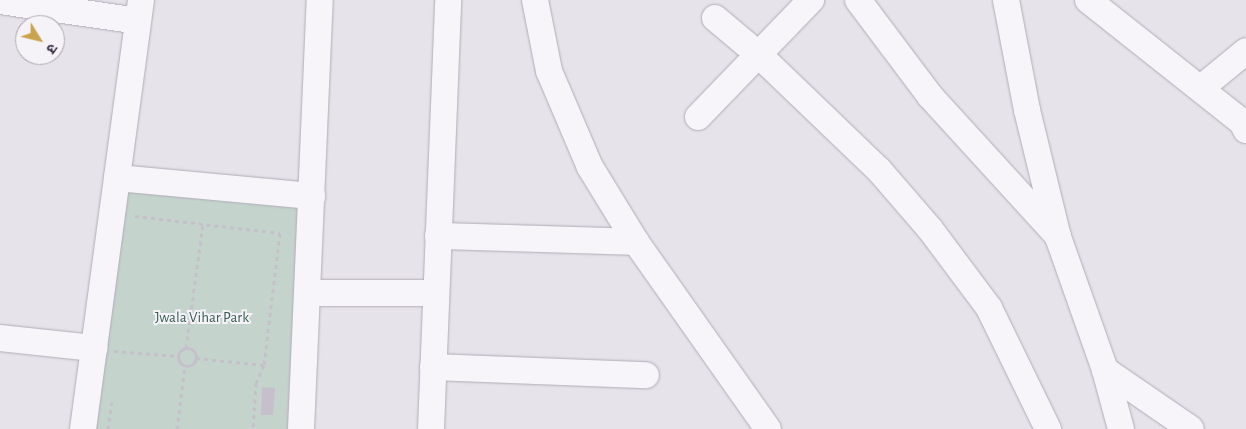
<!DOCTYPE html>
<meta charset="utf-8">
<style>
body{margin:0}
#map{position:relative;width:1246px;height:429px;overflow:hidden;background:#e6e3ea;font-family:"Alegreya Sans","Noto Sans Devanagari",sans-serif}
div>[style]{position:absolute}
.green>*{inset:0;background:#c4d4cd}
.building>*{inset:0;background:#c6c0cd}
.path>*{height:3px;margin-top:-1.5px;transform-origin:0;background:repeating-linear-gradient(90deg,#c5c0c9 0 4px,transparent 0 8px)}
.path>.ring{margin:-1.5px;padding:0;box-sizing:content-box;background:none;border:3px solid #c5c0c9;border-radius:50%}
.roads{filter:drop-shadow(0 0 1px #b1acb8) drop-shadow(0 0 1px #b1acb8)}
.minor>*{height:26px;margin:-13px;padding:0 13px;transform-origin:13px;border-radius:13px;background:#f7f5f9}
span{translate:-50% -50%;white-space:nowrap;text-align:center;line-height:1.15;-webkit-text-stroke:4px #f5f3f8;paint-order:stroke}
.park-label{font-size:15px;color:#395d51}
.north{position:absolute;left:15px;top:15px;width:50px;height:50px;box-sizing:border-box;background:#f5f3f8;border:1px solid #a9a3af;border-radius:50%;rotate:126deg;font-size:14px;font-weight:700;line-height:20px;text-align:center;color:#362b42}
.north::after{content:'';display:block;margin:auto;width:18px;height:22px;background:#caa34e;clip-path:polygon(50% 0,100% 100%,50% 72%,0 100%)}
</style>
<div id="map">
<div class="green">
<i style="clip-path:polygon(117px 178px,312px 196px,301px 429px,83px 429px)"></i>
</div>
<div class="building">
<i style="clip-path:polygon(262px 387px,275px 388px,273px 415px,261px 415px)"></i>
</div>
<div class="path">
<i style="left:135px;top:216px;width:146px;rotate:6.7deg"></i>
<i style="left:280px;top:233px;width:133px;rotate:96.9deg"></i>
<i style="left:264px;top:365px;width:20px;rotate:114deg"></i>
<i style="left:256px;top:383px;width:46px;rotate:93.7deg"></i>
<i style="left:186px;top:348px;width:125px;rotate:-82.2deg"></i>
<i class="ring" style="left:178px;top:348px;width:15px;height:15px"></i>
<i style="left:114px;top:351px;width:64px;rotate:4.5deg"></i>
<i style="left:196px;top:358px;width:68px;rotate:5.9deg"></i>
<i style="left:108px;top:429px;width:27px;rotate:-82deg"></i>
<i style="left:177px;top:429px;width:64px;rotate:-82.8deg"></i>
</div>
<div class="roads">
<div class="minor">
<i style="left:535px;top:0;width:72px;rotate:78.8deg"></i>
<i style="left:549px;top:71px;width:104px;rotate:66.9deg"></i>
<i style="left:590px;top:167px;width:88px;rotate:58.5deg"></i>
<i style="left:636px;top:242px;width:229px;rotate:54.8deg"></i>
<i style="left:858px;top:0;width:120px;rotate:53.1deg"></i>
<i style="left:930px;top:96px;width:190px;rotate:47.6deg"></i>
<i style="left:1006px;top:0;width:112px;rotate:79.2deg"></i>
<i style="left:1027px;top:110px;width:131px;rotate:76.3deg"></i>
<i style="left:1058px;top:237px;width:141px;rotate:70.5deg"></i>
<i style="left:1105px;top:370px;width:104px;rotate:34.5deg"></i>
<i style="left:1088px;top:0;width:196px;rotate:38.4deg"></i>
<i style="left:1242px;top:122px;width:9px;rotate:63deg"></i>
<i style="left:0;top:1px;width:139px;rotate:8.2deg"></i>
<i style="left:715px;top:18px;width:56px;rotate:39.9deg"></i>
<i style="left:758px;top:54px;width:168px;rotate:43.8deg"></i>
<i style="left:879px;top:170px;width:78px;rotate:49.2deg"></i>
<i style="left:930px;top:229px;width:99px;rotate:53.2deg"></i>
<i style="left:989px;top:308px;width:135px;rotate:64deg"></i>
<i style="left:1201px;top:88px;width:58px;rotate:-39.4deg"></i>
<i style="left:698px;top:117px;width:163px;rotate:-46deg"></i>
<i style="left:117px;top:178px;width:196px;rotate:5.3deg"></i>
<i style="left:438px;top:236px;width:198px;rotate:1.7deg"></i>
<i style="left:307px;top:293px;width:129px"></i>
<i style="left:0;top:338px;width:95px;rotate:6.1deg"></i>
<i style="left:433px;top:367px;width:213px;rotate:2.2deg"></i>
<i style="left:1105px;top:370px;width:61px;rotate:74.8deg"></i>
<i style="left:83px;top:429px;width:433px;rotate:-82.3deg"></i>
<i style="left:301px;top:429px;width:429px;rotate:-87.5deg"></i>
<i style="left:431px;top:429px;width:429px;rotate:-87.7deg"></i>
</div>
</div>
<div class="park-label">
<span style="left:202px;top:318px">Jwala Vihar Park</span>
</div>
<div class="north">उ</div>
</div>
